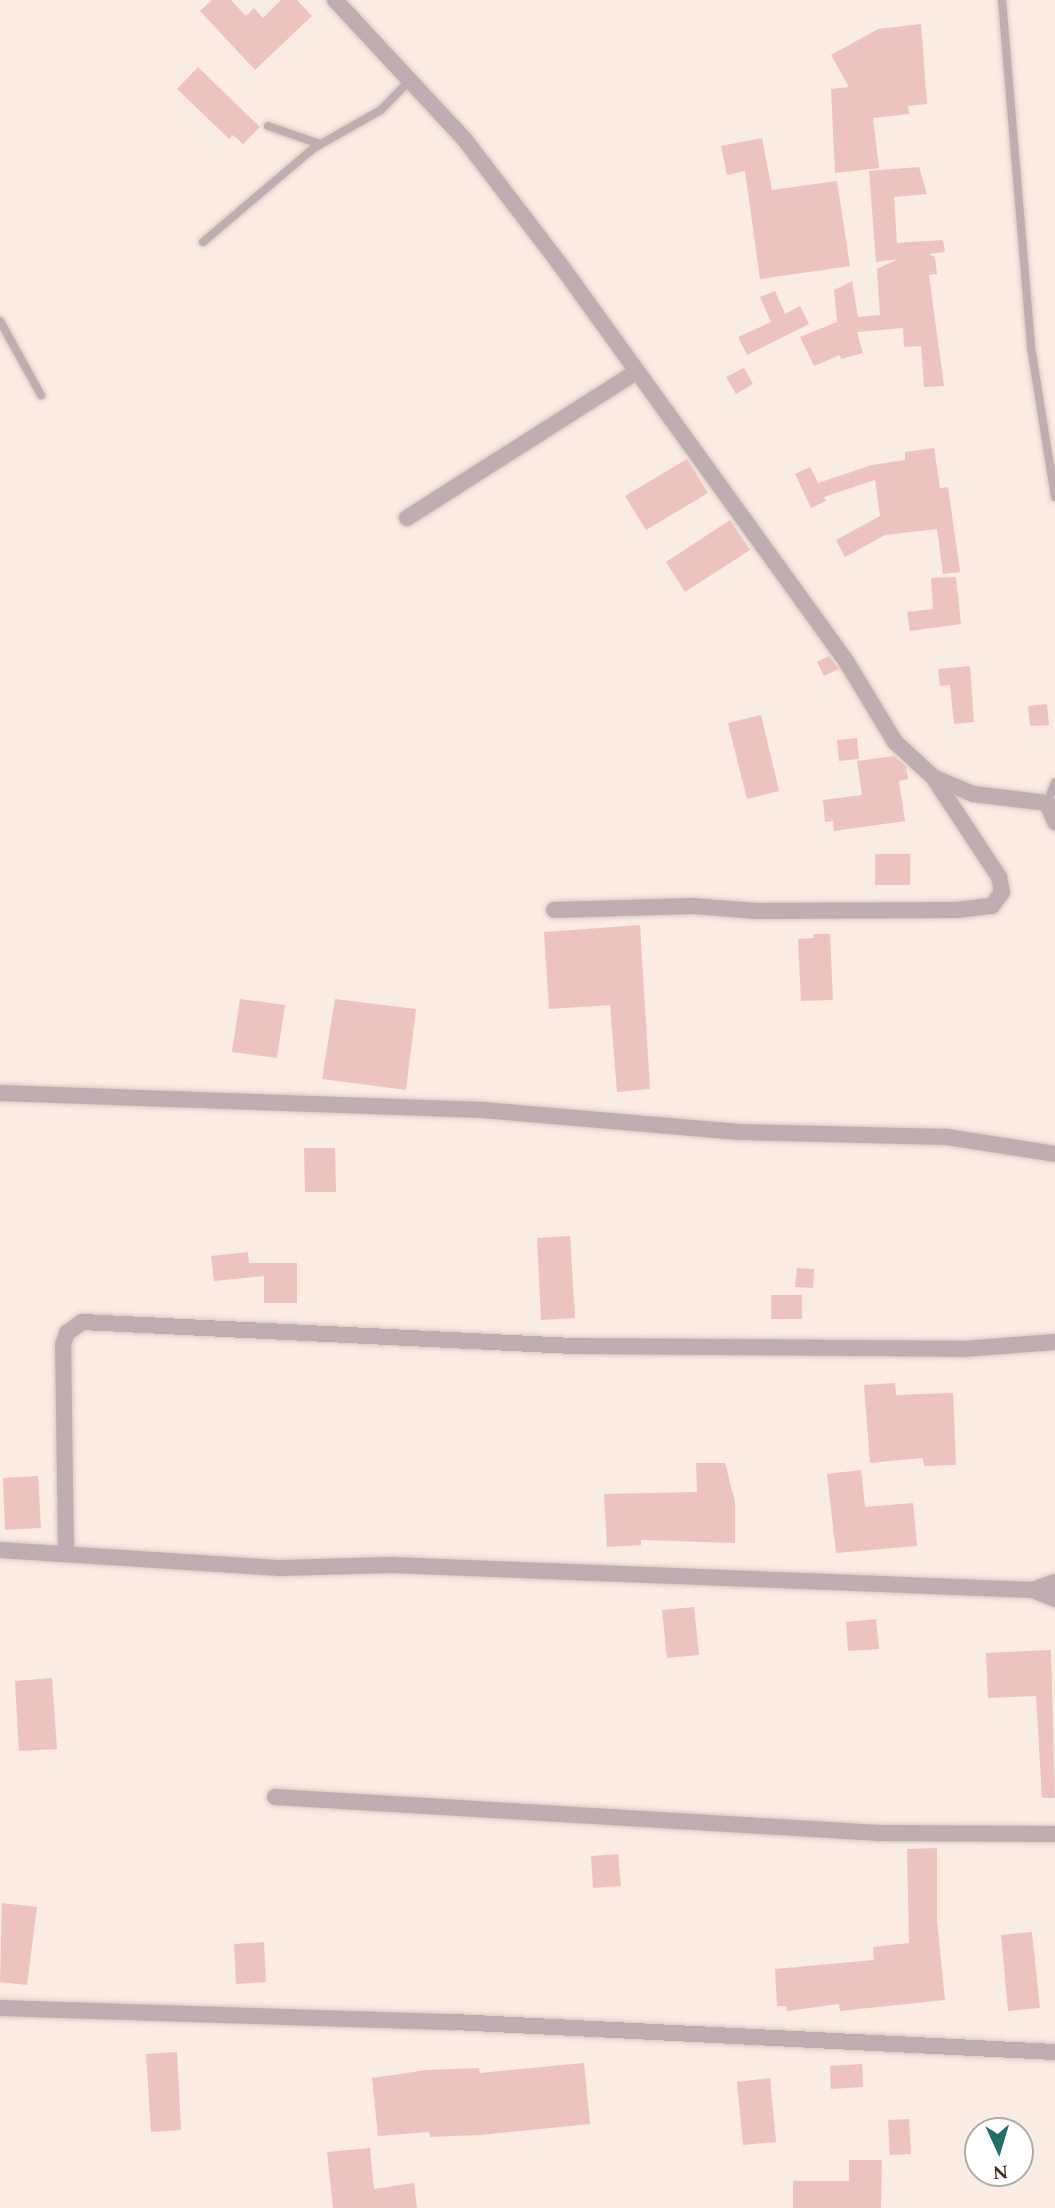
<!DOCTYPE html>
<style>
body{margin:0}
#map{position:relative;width:1055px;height:2208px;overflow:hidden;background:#faebe3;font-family:Spectral,serif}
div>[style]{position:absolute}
.building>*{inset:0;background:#edc3c0}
.roads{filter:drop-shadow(0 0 2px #d8c9c1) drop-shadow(0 0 2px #d8c9c1)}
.lane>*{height:8px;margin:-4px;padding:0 4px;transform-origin:4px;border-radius:4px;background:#c0adb1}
.street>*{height:16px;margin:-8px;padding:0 8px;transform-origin:8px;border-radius:8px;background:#c0adb1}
span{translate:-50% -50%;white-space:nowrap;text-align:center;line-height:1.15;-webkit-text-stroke:5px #fff;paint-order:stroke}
.north{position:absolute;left:964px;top:2117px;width:70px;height:70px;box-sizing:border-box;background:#fff;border:2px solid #b1aca9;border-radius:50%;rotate:176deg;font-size:19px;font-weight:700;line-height:28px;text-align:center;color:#3d3027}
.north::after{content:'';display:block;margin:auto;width:24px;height:32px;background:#256e67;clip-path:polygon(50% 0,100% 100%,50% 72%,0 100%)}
</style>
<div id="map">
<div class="building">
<i style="clip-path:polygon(212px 0,231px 0,246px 16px,254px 8px,263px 18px,281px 0,297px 0,312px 16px,255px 70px,200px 11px)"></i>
<i style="clip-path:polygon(921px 24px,927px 104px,908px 106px,909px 114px,873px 118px,879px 168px,835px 173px,831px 89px,849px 87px,831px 55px,878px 29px)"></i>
<i style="clip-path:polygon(198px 67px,260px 127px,243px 144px,233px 135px,229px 139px,177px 89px)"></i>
<i style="clip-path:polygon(762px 138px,772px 190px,837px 181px,850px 266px,760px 279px,745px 171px,727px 175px,721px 146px)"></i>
<i style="clip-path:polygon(919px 167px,927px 194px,894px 197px,897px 243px,943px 240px,945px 252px,928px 254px,935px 257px,937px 274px,929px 275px,944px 386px,924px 387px,921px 346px,904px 347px,903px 328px,857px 332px,863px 353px,841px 359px,840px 355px,814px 366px,800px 337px,837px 322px,834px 290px,852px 281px,858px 317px,880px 315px,877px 269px,898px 259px,876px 262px,869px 171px)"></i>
<i style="clip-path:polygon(775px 291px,785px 314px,800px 306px,809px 324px,747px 355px,738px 337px,771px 322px,760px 297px)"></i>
<i style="clip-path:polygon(744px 368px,753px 384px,736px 394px,726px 377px)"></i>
<i style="clip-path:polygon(934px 448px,940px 488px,948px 487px,960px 572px,943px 574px,937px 529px,885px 535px,845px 557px,836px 540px,880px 516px,875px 480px,824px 497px,826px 501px,811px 508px,795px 474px,810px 467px,818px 483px,872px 465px,905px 460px,905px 452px)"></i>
<i style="clip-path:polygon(687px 459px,708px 493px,646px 530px,625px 496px)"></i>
<i style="clip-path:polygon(730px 520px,750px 550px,685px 592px,666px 562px)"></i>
<i style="clip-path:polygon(956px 577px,961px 624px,910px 631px,907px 612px,933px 609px,931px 578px)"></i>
<i style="clip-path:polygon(829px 656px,839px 669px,824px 676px,817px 662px)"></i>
<i style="clip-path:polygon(970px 666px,974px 722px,954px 724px,950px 685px,940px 686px,938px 669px)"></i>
<i style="clip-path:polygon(1047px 704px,1049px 725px,1030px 726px,1028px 706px)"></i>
<i style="clip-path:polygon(761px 715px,779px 791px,747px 799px,728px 723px)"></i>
<i style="clip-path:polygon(857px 738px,859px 759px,839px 761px,837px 740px)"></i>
<i style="clip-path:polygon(894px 756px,906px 766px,908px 779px,899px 781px,905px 821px,834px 831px,833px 821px,825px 822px,823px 800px,862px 795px,857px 761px)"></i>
<i style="clip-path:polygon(875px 854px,910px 854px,910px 885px,875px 885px)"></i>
<i style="clip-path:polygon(640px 925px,650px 1089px,617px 1092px,610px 1005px,549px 1009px,544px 932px)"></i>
<i style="clip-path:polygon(813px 934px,830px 934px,833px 1000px,801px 1001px,798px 939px,814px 938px)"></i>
<i style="clip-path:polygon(240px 999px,285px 1005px,277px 1058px,232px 1052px)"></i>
<i style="clip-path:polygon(335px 999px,416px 1009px,406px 1090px,322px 1079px)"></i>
<i style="clip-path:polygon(304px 1148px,335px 1148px,336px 1192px,305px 1192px)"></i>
<i style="clip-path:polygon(570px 1236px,575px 1318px,541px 1320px,537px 1238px)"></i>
<i style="clip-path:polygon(248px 1252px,249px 1263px,297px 1263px,297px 1303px,264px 1303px,264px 1276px,214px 1281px,211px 1256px)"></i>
<i style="clip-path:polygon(797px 1268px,814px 1269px,813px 1288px,795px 1287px)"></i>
<i style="clip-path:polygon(771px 1295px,802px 1295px,802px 1319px,771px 1319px)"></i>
<i style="clip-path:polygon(895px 1383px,896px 1395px,953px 1393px,956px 1465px,924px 1466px,923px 1458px,870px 1463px,864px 1385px)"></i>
<i style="clip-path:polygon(696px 1463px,725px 1463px,735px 1502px,735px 1543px,641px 1540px,641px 1545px,607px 1547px,604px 1494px,697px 1492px)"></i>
<i style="clip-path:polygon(861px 1470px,865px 1507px,913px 1503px,917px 1546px,836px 1553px,827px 1474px)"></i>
<i style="clip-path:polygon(38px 1476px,41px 1528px,5px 1530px,3px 1478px)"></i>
<i style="clip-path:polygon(694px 1607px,699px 1655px,667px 1658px,662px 1610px)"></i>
<i style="clip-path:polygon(876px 1619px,879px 1649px,848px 1651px,846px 1622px)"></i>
<i style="clip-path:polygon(1051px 1650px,1055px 1798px,1042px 1798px,1036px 1696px,988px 1698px,986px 1653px)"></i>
<i style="clip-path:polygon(52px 1678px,57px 1749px,19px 1751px,15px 1681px)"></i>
<i style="clip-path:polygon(937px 1848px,937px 1921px,945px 2000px,840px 2011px,839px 2004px,787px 2011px,786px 2006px,777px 2006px,775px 1969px,874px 1960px,873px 1947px,909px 1943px,907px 1849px)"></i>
<i style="clip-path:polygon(618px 1854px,621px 1886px,593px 1888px,591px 1856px)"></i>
<i style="clip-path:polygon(2px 1903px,37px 1907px,27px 1985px,0 1982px)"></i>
<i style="clip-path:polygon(1032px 1932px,1040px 2008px,1008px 2011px,1001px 1935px)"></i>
<i style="clip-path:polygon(264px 1942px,266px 1982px,236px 1984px,234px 1944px)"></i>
<i style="clip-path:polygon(177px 2052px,181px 2130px,151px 2132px,146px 2054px)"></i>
<i style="clip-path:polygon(584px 2063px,590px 2124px,480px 2135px,430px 2137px,429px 2132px,378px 2136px,372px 2078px,427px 2070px,479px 2068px,480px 2073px)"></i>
<i style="clip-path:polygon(862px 2064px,863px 2087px,831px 2089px,830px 2066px)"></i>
<i style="clip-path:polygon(770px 2078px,776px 2142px,743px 2145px,737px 2082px)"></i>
<i style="clip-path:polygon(909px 2119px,911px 2154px,890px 2155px,888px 2120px)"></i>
<i style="clip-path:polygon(370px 2148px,374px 2189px,414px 2183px,417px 2208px,333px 2208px,327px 2152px)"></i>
<i style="clip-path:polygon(849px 2160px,882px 2160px,881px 2208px,793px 2208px,793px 2181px,849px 2181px)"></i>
</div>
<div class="roads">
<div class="lane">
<i style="left:1002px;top:0;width:348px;rotate:85.2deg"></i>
<i style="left:1031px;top:347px;width:152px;rotate:80.9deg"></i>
<i style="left:268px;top:126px;width:55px;rotate:19.1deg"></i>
<i style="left:203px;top:242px;width:145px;rotate:-40.3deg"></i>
<i style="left:314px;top:148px;width:77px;rotate:-29.6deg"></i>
<i style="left:381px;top:110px;width:42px;rotate:-46deg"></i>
<i style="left:0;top:321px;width:85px;rotate:61deg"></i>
<i style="left:1047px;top:803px;width:22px;rotate:-69deg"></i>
</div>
<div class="street">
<i style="left:335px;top:0;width:191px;rotate:47.1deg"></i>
<i style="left:465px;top:140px;width:155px;rotate:52.6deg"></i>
<i style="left:559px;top:263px;width:491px;rotate:54.2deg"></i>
<i style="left:846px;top:661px;width:95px;rotate:58.8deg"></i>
<i style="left:895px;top:742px;width:52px;rotate:42.6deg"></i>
<i style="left:933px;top:777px;width:43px;rotate:23deg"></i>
<i style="left:973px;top:794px;width:75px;rotate:6.9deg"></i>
<i style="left:1047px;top:803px;width:21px;rotate:67deg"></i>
<i style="left:407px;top:518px;width:272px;rotate:-32.5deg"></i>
<i style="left:554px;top:910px;width:139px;rotate:-1.6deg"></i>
<i style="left:693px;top:906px;width:63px;rotate:4.5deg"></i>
<i style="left:756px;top:911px;width:201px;rotate:-0.3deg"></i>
<i style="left:957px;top:910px;width:35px;rotate:-7deg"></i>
<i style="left:992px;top:906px;width:17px;rotate:-54deg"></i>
<i style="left:1002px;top:892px;width:15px;rotate:-101deg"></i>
<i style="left:999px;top:877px;width:120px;rotate:-123.4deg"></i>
<i style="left:0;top:1093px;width:483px;rotate:2deg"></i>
<i style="left:483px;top:1110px;width:257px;rotate:4.9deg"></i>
<i style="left:739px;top:1132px;width:208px;rotate:1.4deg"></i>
<i style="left:947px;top:1137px;width:109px;rotate:8.9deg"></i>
<i style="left:0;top:1550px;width:281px;rotate:3.7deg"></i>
<i style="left:280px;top:1568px;width:111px;rotate:-1.5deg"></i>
<i style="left:391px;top:1565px;width:642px;rotate:2.23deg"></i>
<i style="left:1033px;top:1590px;width:23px;rotate:-20deg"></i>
<i style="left:66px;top:1553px;width:208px;rotate:-90.8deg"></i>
<i style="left:63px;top:1345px;width:13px;rotate:-72deg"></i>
<i style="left:67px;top:1333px;width:19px;rotate:-36deg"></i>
<i style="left:82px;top:1322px;width:498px;rotate:2.8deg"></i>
<i style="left:579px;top:1346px;width:384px;rotate:0.4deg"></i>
<i style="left:963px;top:1349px;width:92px;rotate:-4.4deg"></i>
<i style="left:1033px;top:1590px;width:24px;rotate:22deg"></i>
<i style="left:275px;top:1797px;width:605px;rotate:3.41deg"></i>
<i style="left:879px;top:1833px;width:176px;rotate:0.3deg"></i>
<i style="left:0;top:2008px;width:454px;rotate:1.8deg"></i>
<i style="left:454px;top:2022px;width:602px;rotate:2.86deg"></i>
</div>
</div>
<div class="north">N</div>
</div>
